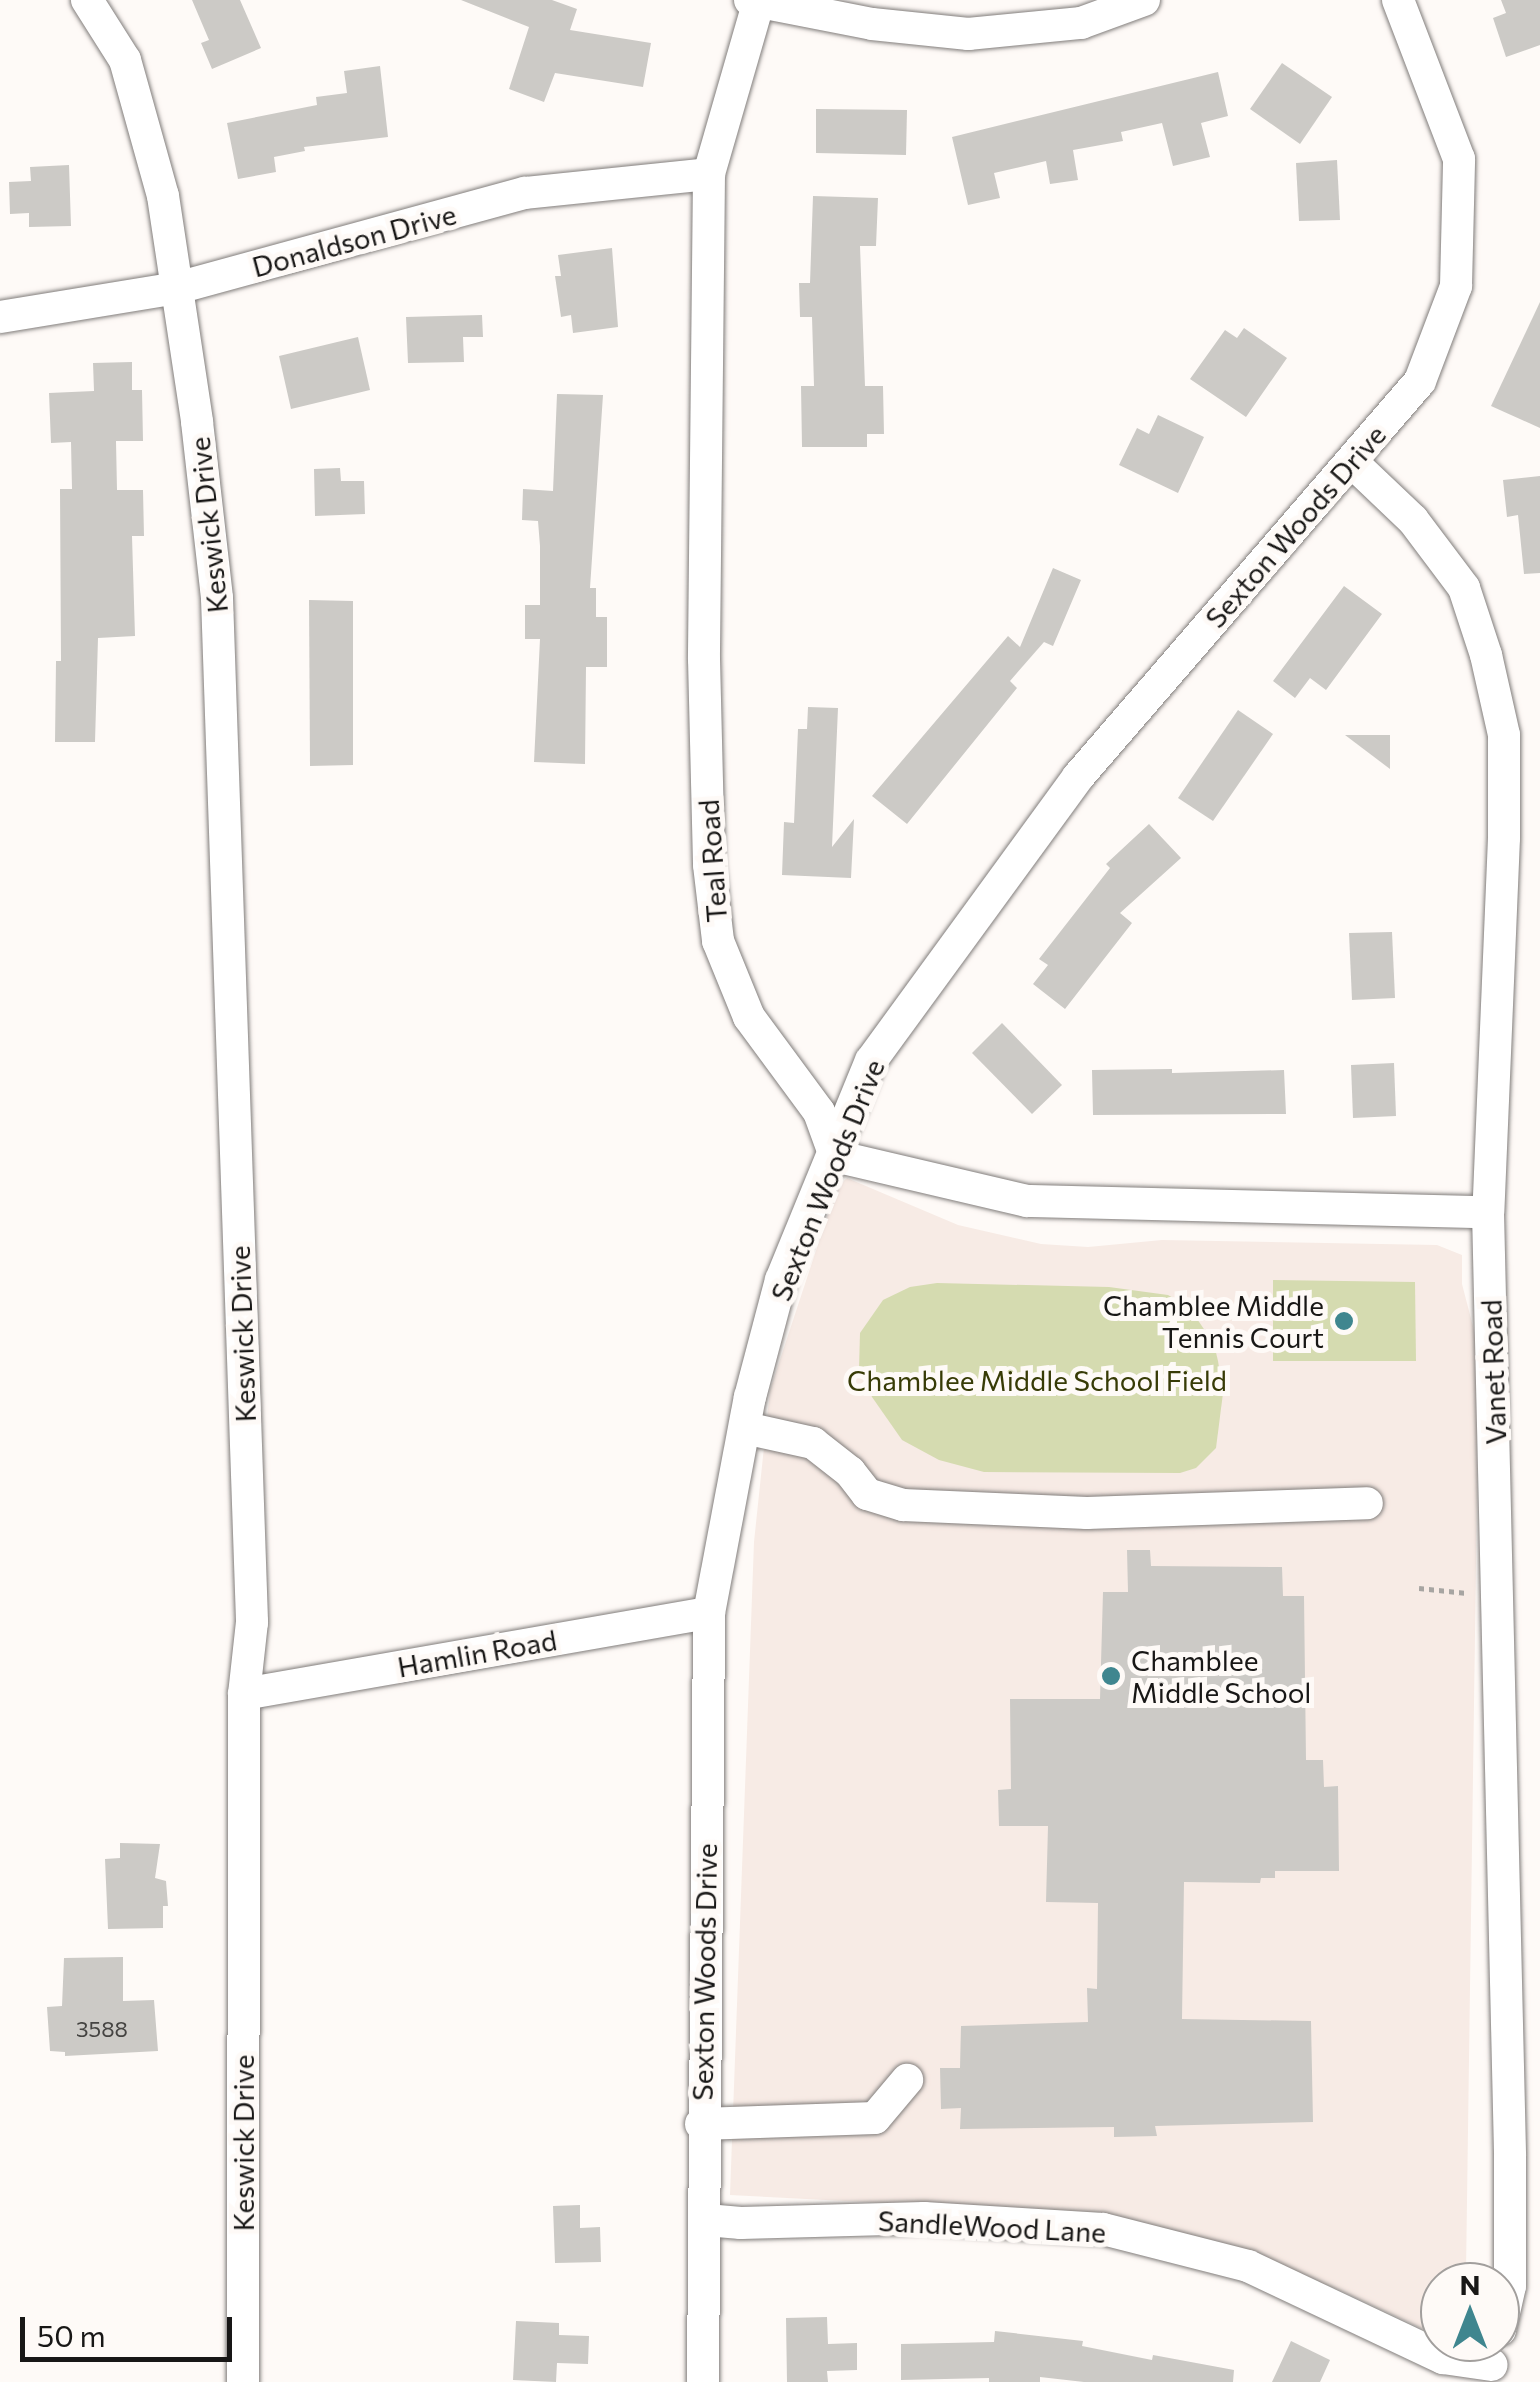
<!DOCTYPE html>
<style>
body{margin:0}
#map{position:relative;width:1540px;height:2382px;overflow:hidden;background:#fefaf7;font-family:Commissioner,sans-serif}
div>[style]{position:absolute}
.built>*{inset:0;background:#f7ebe5}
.green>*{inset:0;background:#d5dbb0}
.building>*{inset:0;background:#cccac6}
.path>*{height:5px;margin-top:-2.5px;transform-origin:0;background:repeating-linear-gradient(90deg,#a7a5a2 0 5px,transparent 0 10px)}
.roads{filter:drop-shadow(0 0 2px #817d7b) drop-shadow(0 0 2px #817d7b)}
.minor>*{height:32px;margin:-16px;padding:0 16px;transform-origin:16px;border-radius:16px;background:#fff}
.dots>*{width:28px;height:28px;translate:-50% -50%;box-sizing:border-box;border:5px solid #fefaf7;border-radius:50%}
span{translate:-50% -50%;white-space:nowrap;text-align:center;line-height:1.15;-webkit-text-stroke:10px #fefaf7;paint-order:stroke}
.number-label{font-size:22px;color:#454442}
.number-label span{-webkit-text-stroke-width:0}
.street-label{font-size:28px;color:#181716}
.poi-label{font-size:28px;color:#181716}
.right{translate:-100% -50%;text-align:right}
.left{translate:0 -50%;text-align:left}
.park-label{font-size:28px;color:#373b06}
.north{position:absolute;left:1420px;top:2262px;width:100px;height:100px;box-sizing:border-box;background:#fefaf7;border:2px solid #a29f9d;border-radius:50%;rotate:0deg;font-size:28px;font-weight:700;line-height:40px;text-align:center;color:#181716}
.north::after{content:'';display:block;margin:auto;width:35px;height:45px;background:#3f868f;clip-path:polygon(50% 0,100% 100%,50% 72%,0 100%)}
.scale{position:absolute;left:20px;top:2317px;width:212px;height:45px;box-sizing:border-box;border:5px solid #181716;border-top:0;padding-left:12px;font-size:30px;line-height:35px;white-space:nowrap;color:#181716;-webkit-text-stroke:8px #fefaf7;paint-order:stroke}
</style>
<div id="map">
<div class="built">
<i style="clip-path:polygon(847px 1178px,958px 1225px,1041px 1244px,1088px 1247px,1162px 1240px,1437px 1245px,1462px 1255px,1462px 1284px,1476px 1338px,1477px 1493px,1466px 2272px,1464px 2282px,1440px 2282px,1440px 2337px,1337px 2289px,1222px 2247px,1045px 2211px,730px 2195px,754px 1542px,770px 1390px,837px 1187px)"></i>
</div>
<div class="green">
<i style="clip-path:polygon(1273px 1280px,1415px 1282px,1416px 1361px,1273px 1361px)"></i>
<i style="clip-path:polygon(937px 1283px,1109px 1287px,1168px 1295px,1189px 1307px,1214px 1344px,1218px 1361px,1223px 1393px,1216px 1448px,1196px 1468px,1180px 1473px,984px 1472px,939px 1460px,902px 1440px,872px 1397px,859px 1369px,860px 1333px,883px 1300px,910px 1287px)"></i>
</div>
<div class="building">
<i style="clip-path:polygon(192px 0,240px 0,261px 48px,212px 69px,201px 43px,209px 40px)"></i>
<i style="clip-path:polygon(461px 0,552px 0,577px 9px,570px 30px,651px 43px,643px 87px,555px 73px,544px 102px,509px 89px,529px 27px)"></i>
<i style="clip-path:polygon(1501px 0,1540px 0,1540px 45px,1506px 57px,1493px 18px,1506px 13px)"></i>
<i style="clip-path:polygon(1282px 63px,1332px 97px,1300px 144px,1250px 109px)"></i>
<i style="clip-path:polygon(380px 66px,388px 137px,304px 147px,305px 151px,274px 157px,276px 172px,238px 179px,227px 123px,317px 105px,316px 97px,347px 93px,344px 71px)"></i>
<i style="clip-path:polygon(1218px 72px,1228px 116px,1201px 123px,1210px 157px,1173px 166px,1162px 123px,1121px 132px,1123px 141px,1073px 150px,1078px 180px,1050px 184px,1046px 161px,994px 173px,1000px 198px,968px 205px,952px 137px)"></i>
<i style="clip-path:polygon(816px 109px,907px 110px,906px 155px,816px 153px)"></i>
<i style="clip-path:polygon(1337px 160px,1340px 220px,1299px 221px,1296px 163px)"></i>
<i style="clip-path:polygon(69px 165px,71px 226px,29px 227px,29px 213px,10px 214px,9px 182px,31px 181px,30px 167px)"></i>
<i style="clip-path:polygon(813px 196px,878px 198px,876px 246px,860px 246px,865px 386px,883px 386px,884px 434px,867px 434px,867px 447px,802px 447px,801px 386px,814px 386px,812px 317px,800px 317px,799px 283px,810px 283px)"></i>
<i style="clip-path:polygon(612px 248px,618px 327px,573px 333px,571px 315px,561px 317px,555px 276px,561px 276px,558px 255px)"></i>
<i style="clip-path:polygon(1540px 302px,1540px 428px,1491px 406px)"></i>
<i style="clip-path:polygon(482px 315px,483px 337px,463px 337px,464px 362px,408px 363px,406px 317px)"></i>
<i style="clip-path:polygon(1244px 328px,1287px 358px,1246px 417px,1190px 379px,1225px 330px,1237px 338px)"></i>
<i style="clip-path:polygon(358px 337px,370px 390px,291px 409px,279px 356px)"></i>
<i style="clip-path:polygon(132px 362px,132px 390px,142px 390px,143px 441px,116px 441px,117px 490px,143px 490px,144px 536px,132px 536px,135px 636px,98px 638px,95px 742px,55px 742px,56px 661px,61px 661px,60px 489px,72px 489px,71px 442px,51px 443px,49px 393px,94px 391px,93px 363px)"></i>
<i style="clip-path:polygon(557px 394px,603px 395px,590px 588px,596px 588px,596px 617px,607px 617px,607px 667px,586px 667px,585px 764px,534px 762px,540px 639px,525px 639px,525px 605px,540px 605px,540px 546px,538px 521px,522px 520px,523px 489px,553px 491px)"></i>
<i style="clip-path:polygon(1158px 415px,1204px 437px,1178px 493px,1119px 465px,1137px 428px,1149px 434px)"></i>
<i style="clip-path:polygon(340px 468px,341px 481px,364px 481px,365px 514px,315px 516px,314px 469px)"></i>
<i style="clip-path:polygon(1540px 476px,1540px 573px,1524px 574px,1518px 515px,1507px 517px,1503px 480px)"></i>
<i style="clip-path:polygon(1053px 568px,1081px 580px,1053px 646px,1044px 642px,1010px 681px,1017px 688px,907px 824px,872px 796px,1008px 636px,1020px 647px)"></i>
<i style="clip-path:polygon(1344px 586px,1382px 614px,1326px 690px,1310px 678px,1295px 698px,1273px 681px)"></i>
<i style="clip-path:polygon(309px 600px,353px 601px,353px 765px,310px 766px)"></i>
<i style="clip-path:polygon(808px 707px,838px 708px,832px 847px,854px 819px,851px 878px,782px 875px,784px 822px,794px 823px,798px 729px,807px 729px)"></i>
<i style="clip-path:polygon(1238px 710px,1273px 734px,1213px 821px,1178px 798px)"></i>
<i style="clip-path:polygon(1345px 735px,1390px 735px,1390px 769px)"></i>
<i style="clip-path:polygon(1149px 824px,1181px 858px,1120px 913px,1132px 923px,1065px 1009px,1033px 984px,1048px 965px,1039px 959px,1110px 868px,1106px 864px)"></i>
<i style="clip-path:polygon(1392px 932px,1395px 998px,1352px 1000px,1349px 933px)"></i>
<i style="clip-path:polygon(1002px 1023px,1062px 1085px,1032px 1114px,972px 1053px)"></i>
<i style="clip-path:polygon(1394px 1063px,1396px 1116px,1353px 1118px,1351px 1065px)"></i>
<i style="clip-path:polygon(1172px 1069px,1172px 1073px,1284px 1070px,1286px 1114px,1093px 1115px,1092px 1070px)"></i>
<i style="clip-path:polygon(1127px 1550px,1150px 1550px,1151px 1566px,1282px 1567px,1283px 1596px,1304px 1596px,1306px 1760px,1323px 1760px,1324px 1787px,1338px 1786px,1339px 1871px,1275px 1871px,1275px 1878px,1261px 1878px,1260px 1883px,1184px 1882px,1182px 2019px,1311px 2021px,1313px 2122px,1155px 2126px,1157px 2136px,1114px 2137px,1114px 2127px,960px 2129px,961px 2108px,941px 2109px,940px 2068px,960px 2068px,961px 2026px,1088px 2022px,1087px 1988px,1097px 1989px,1098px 1903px,1046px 1902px,1048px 1826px,999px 1826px,998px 1790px,1011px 1789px,1010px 1699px,1100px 1699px,1103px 1592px,1128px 1592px)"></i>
<i style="clip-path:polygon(120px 1843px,160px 1844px,155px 1878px,166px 1881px,168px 1906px,163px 1906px,163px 1928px,108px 1929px,105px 1859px,120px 1858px)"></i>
<i style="clip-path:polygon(123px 1957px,123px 2001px,154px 2000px,158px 2051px,65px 2056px,65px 2052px,50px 2051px,47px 2007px,62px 2006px,64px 1958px)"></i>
<i style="clip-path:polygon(580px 2205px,580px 2228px,600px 2227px,601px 2262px,555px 2263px,553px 2206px)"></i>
<i style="clip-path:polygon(827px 2317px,828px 2344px,857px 2343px,857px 2370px,827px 2371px,828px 2382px,787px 2382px,786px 2318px)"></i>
<i style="clip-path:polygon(516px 2321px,559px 2323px,559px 2335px,589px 2336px,588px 2364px,557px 2363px,556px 2382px,513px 2380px)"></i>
<i style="clip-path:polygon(995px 2331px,1083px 2341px,1082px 2346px,1152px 2360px,1153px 2355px,1234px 2370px,1233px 2382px,1084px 2382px,1040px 2377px,1040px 2382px,989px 2382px,989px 2378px,901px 2380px,901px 2344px,994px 2342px)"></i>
<i style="clip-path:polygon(1291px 2341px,1330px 2360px,1320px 2382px,1272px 2382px)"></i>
</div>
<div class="path">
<i style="left:1419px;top:1588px;width:48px;rotate:5.9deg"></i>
</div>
<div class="roads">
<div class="minor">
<i style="left:87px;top:0;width:71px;rotate:57.7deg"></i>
<i style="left:125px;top:60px;width:141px;rotate:74.4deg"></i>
<i style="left:163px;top:196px;width:229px;rotate:81.4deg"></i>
<i style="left:197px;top:422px;width:177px;rotate:83.5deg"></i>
<i style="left:217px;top:598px;width:1025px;rotate:88.04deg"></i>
<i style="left:252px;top:1622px;width:72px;rotate:96.3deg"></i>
<i style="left:244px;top:1694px;width:688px;rotate:90.08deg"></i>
<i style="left:750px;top:0;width:124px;rotate:11.1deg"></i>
<i style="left:872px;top:24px;width:97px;rotate:5.9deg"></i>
<i style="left:968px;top:34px;width:114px;rotate:-5.6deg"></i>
<i style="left:1081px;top:23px;width:67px;rotate:-20.1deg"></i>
<i style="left:758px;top:4px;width:177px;rotate:106.1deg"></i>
<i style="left:709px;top:174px;width:485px;rotate:90.6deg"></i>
<i style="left:704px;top:659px;width:206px;rotate:88.6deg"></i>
<i style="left:709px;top:865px;width:77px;rotate:83.2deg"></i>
<i style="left:718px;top:941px;width:82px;rotate:67.8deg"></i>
<i style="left:749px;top:1017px;width:118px;rotate:53.6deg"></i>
<i style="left:819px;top:1112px;width:47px;rotate:70deg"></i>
<i style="left:835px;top:1156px;width:197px;rotate:13.2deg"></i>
<i style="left:1027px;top:1201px;width:461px;rotate:1.4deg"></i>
<i style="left:0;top:317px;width:179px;rotate:-9.3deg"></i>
<i style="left:177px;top:288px;width:361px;rotate:-15.3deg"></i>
<i style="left:525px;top:193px;width:185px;rotate:-5.9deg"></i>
<i style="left:1352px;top:462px;width:84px;rotate:43.6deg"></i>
<i style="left:1413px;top:520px;width:85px;rotate:53.1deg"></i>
<i style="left:1464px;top:588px;width:71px;rotate:71.8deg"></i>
<i style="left:1486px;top:655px;width:82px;rotate:77.3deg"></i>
<i style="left:1504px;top:735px;width:103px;rotate:90deg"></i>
<i style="left:1504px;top:838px;width:374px;rotate:92.4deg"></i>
<i style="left:1488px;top:1212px;width:944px;rotate:88.66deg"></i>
<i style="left:1510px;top:2156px;width:130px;rotate:90deg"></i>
<i style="left:1510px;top:2286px;width:45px;rotate:102.8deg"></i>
<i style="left:745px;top:1428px;width:70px;rotate:12.4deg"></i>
<i style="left:813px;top:1443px;width:47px;rotate:38.1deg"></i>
<i style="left:850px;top:1472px;width:28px;rotate:52deg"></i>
<i style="left:867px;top:1494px;width:38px;rotate:17deg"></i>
<i style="left:903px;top:1505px;width:184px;rotate:2.5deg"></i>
<i style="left:1087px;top:1513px;width:280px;rotate:-2deg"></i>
<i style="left:244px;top:1694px;width:472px;rotate:-9.9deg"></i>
<i style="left:701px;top:2124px;width:174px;rotate:-2deg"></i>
<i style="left:875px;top:2118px;width:50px;rotate:-49.9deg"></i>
<i style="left:706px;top:2220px;width:35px;rotate:5deg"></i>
<i style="left:741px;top:2223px;width:183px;rotate:-1.6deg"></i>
<i style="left:924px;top:2218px;width:179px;rotate:3.5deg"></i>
<i style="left:1103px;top:2229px;width:150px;rotate:14.3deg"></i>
<i style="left:1248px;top:2266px;width:216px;rotate:25.3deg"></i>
<i style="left:1443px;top:2358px;width:49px;rotate:8.1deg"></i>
<i style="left:703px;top:2382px;width:769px;rotate:-89.55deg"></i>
<i style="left:709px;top:1613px;width:220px;rotate:-79.3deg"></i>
<i style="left:750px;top:1397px;width:121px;rotate:-75.2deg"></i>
<i style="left:781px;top:1280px;width:237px;rotate:-67.7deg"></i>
<i style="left:871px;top:1061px;width:351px;rotate:-53.9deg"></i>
<i style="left:1078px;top:777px;width:523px;rotate:-49.18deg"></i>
<i style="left:1420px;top:381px;width:102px;rotate:-69.2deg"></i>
<i style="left:1456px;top:286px;width:127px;rotate:-88.6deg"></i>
<i style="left:1459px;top:159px;width:170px;rotate:-111deg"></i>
</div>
</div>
<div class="dots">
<i style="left:1344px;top:1321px;background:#3f868f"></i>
<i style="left:1111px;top:1676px;background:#3f868f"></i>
</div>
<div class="number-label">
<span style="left:102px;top:2029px">3588</span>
</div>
<div class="street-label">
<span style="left:354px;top:240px;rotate:-15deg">Donaldson Drive</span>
<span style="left:208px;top:525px;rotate:-96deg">Keswick Drive</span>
<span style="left:1295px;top:526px;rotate:-49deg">Sexton Woods Drive</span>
<span style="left:712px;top:861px;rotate:-94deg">Teal Road</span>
<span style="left:827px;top:1180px;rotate:-68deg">Sexton Woods Drive</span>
<span style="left:242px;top:1334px;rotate:-92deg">Keswick Drive</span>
<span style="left:1493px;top:1372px;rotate:-92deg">Vanet Road</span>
<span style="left:477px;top:1653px;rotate:-10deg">Hamlin Road</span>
<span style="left:704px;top:1972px;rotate:-89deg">Sexton Woods Drive</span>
<span style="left:243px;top:2143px;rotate:-90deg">Keswick Drive</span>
<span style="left:992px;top:2226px;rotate:3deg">SandleWood Lane</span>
</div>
<div class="poi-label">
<span class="right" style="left:1324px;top:1321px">Chamblee Middle<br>Tennis Court</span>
<span class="left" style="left:1131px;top:1676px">Chamblee<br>Middle School</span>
</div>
<div class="park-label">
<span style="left:1037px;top:1380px">Chamblee Middle School Field</span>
</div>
<div class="north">N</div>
<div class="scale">50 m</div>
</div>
